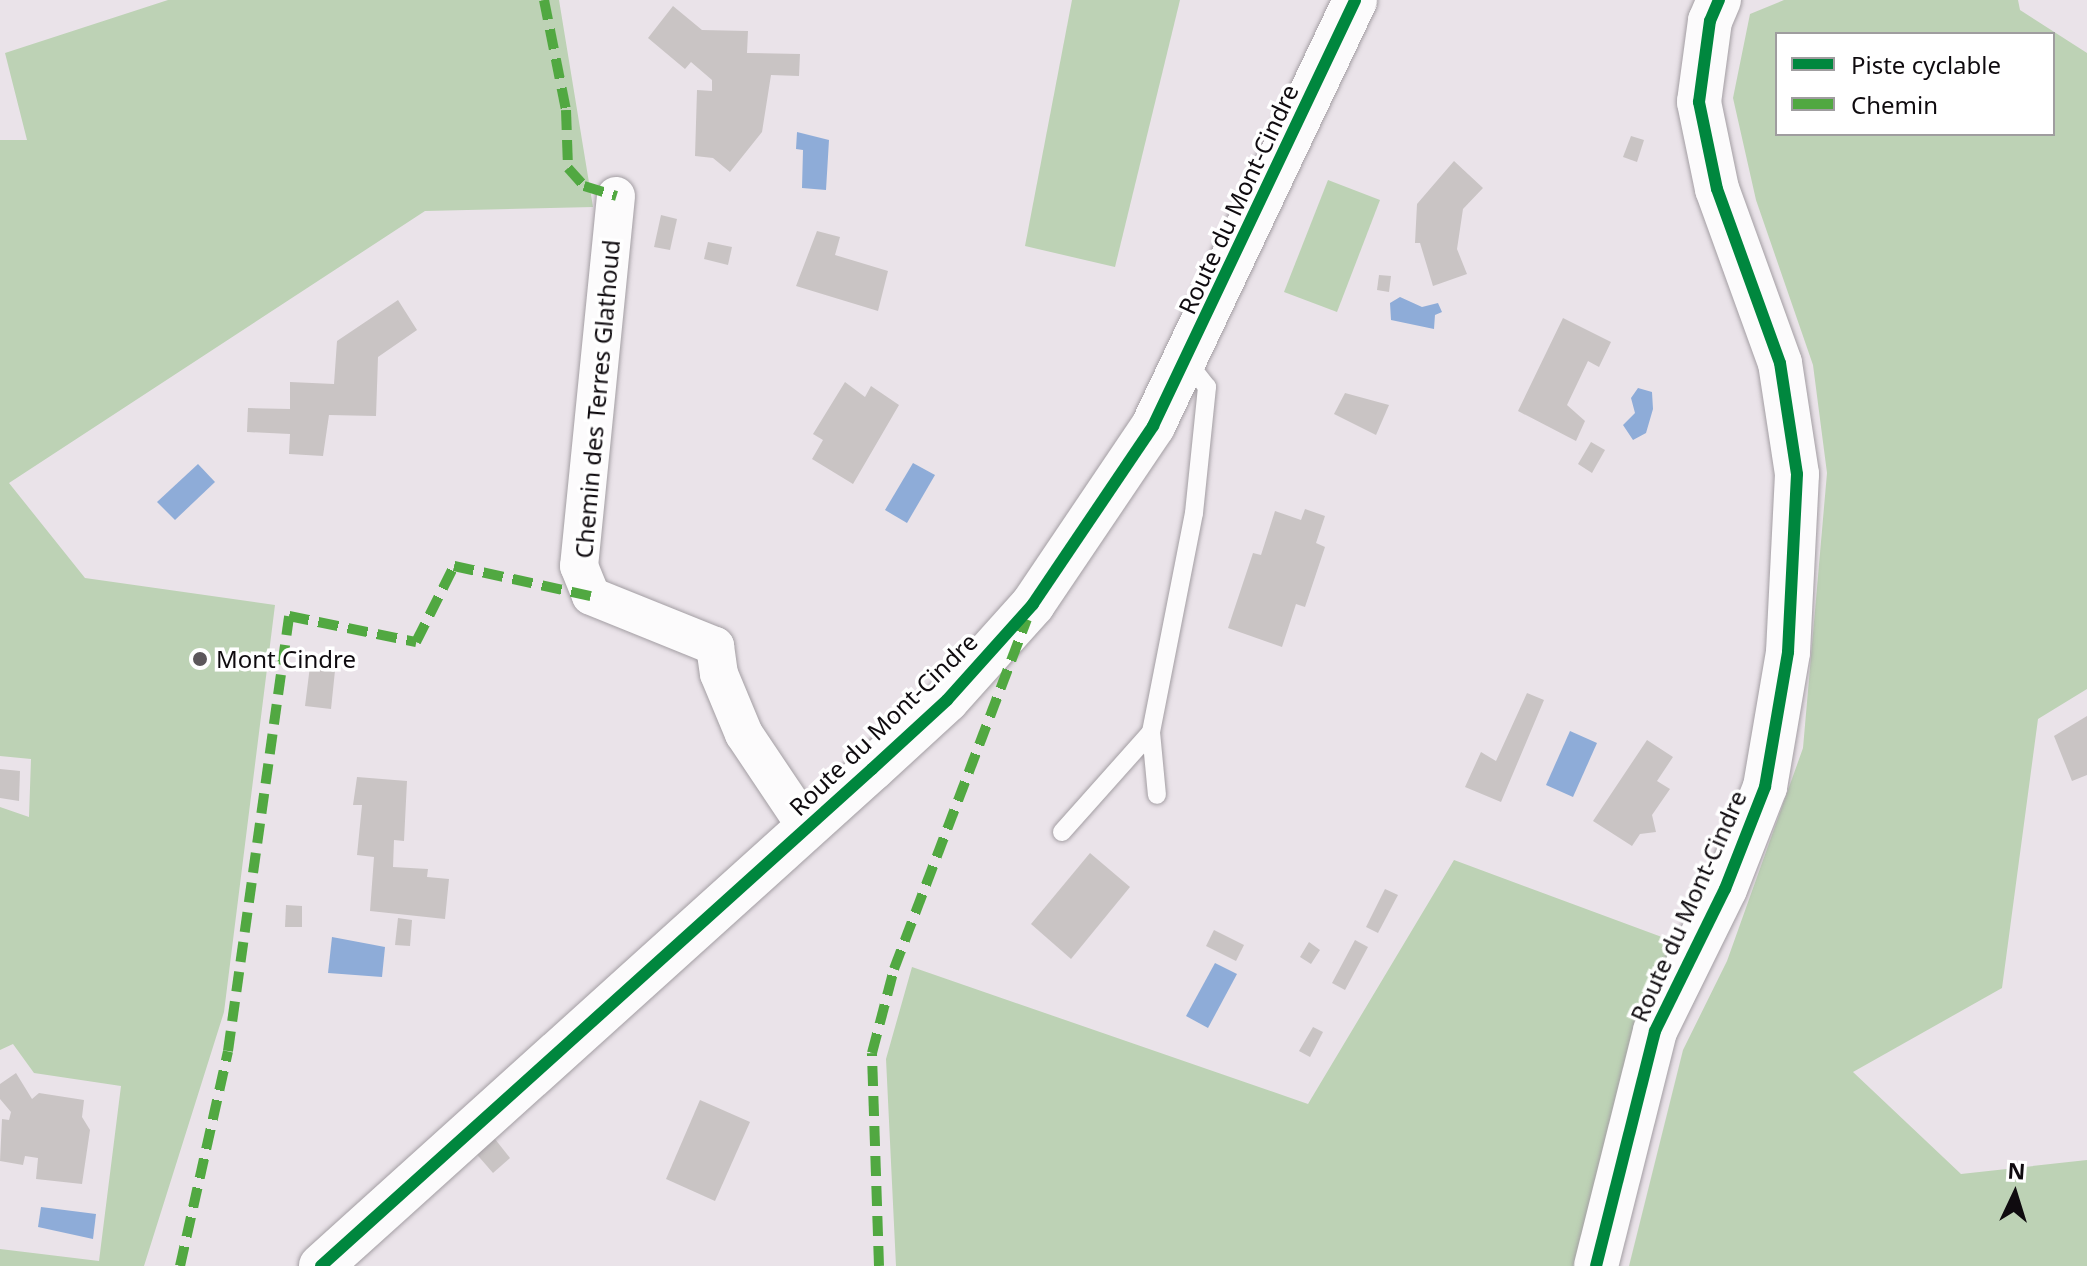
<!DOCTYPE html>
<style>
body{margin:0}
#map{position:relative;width:2087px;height:1266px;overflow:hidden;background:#eae3e9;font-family:"Noto Sans",sans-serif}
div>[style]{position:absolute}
.green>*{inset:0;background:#bdd2b5}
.water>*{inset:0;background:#8eacd8}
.building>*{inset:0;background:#c9c4c4}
.roads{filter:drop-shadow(0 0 2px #a39ea3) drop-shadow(0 0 2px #a39ea3)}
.service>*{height:18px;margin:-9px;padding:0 9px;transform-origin:9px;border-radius:9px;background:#fcfbfc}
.minor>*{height:38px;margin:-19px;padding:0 19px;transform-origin:19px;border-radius:19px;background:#fcfbfc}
.tertiary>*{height:44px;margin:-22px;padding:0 22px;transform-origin:22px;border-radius:22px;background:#fcfbfc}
.quiet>*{height:10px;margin-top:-5px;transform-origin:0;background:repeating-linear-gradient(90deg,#51a841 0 20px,transparent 0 30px)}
.cycleway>*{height:12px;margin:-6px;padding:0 6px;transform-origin:6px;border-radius:6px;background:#00873e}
.dots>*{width:22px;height:22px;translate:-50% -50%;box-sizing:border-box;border:4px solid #fff;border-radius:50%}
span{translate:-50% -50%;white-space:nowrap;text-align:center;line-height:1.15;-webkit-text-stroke:7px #fff;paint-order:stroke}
.street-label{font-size:24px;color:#0f0b0f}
.poi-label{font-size:24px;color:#0f0b0f}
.left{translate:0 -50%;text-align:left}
.legend{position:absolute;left:1775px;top:32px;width:280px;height:104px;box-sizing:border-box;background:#fff;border:2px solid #9f9d9f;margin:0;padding:10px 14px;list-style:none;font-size:24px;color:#0f0b0f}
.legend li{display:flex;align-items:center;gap:16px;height:40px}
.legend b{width:40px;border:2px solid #9f9d9f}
.north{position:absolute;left:1975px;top:1154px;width:80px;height:80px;-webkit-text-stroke:6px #fff;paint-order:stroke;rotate:4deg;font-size:22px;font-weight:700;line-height:32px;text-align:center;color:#0f0b0f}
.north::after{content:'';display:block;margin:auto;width:28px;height:36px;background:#0f0b0f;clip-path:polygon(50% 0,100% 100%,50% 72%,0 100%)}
</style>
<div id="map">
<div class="green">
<i style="clip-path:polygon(168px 0,559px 0,593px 207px,425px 211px,9px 483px,85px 578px,275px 605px,224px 1012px,144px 1266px,0 1266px,0 1249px,99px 1261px,121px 1086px,34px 1073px,13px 1044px,0 1050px,0 807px,29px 817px,31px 759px,0 756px,0 140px,27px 140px,5px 53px)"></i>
<i style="clip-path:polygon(1072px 0,1180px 0,1115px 267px,1025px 246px)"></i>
<i style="clip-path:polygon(evenodd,1784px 0,2018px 0,2020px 10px,2087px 53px,2087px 689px,2038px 719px,2002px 988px,1853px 1072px,1961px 1174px,2087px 1160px,2087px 1266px,1629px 1266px,1683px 1050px,1727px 961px,1803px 748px,1827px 473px,1813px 365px,1756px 200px,1733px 98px,1750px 14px,1784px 0,1777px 34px,2053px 34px,2053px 134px,1777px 134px,1777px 34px)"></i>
<i style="clip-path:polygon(1328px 180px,1380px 200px,1337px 312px,1284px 292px)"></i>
<i style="clip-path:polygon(1454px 860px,1678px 943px,1575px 1266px,896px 1266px,886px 1059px,912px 967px,1308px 1104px)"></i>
</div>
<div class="water">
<i style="clip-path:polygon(797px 132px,829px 140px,826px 190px,802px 188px,803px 150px,796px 149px)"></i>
<i style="clip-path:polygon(1400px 297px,1422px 307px,1438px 303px,1442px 312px,1435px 315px,1434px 329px,1391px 320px,1390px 303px)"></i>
<i style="clip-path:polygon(1638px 388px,1652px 392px,1653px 409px,1646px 433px,1633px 440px,1623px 425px,1635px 413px,1631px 398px)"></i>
<i style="clip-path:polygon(913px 463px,935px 475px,907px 523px,885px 510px)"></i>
<i style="clip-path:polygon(198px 464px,215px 482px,175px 520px,157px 502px)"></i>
<i style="clip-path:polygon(1570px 731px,1597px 743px,1573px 797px,1546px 785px)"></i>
<i style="clip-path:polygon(332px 937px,385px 947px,382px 977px,328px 973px)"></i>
<i style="clip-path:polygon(1215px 963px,1237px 974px,1208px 1028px,1186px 1016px)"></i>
<i style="clip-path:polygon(41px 1207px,96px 1214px,93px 1239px,38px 1227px)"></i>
</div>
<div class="building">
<i style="clip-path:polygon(673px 6px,702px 30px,748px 31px,747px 53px,800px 54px,799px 76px,771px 75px,762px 132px,730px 172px,713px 158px,695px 156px,697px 90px,712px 91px,712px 80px,691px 62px,685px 69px,648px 38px)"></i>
<i style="clip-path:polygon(1631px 136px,1644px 140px,1637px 162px,1623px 157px)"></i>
<i style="clip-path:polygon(1454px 161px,1483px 188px,1463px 209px,1457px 249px,1467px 274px,1433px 286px,1420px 243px,1415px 243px,1417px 204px)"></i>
<i style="clip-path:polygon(661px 215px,677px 219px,670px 250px,654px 247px)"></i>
<i style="clip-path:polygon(817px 231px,840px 237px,835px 255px,888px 271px,878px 311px,796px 286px)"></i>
<i style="clip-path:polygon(708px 242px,732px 247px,728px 265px,704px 259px)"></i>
<i style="clip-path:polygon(1379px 275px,1391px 276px,1389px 292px,1377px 290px)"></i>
<i style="clip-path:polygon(398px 300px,417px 330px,378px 357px,376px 416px,329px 415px,323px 456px,289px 454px,290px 434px,247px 432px,248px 408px,290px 409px,290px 382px,334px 384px,337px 341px)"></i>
<i style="clip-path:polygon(1563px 318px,1611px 342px,1599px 367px,1588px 361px,1567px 405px,1585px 421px,1576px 441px,1518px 411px)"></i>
<i style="clip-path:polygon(845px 382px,865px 397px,871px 386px,899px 405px,853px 484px,812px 459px,823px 440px,813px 434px)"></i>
<i style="clip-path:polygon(1345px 393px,1389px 405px,1376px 435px,1334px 414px)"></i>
<i style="clip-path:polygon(1591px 442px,1605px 450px,1592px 473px,1578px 464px)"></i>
<i style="clip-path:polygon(1305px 509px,1325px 516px,1316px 543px,1325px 547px,1305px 607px,1296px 604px,1282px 647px,1228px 628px,1253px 553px,1261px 555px,1275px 511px,1301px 520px)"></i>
<i style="clip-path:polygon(311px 658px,336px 661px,331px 709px,305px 706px)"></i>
<i style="clip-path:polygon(1527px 693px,1544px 700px,1501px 802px,1465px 787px,1481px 752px,1496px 761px)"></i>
<i style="clip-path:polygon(2087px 716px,2087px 775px,2072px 781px,2054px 736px)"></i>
<i style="clip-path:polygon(1647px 740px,1673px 757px,1657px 781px,1670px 789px,1652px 815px,1656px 832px,1640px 834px,1632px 846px,1593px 821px)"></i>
<i style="clip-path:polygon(0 769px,20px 771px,19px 801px,0 798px)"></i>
<i style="clip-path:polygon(357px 777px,407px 781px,404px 841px,394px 840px,393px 867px,428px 869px,427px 877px,449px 879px,445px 919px,370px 911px,374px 857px,357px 855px,362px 805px,353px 805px)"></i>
<i style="clip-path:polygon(1090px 853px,1130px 887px,1071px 959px,1031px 924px)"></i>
<i style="clip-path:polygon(1385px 889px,1398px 895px,1378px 933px,1366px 927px)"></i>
<i style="clip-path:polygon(286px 905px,302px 906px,302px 927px,285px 927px)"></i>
<i style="clip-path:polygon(398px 918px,412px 920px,410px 946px,395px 945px)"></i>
<i style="clip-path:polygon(1214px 930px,1244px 945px,1236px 961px,1206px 946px)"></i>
<i style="clip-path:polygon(1355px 940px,1368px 947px,1345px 990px,1332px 983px)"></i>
<i style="clip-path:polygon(1309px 942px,1320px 950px,1311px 964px,1300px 957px)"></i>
<i style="clip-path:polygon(1313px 1027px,1323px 1032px,1310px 1057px,1299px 1051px)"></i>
<i style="clip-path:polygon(16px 1073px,32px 1099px,39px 1093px,84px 1100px,82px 1117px,90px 1130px,82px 1184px,36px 1179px,38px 1158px,25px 1156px,23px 1165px,0 1161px,2px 1119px,9px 1120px,11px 1112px,0 1099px,0 1084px)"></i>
<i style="clip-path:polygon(700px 1100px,750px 1122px,715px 1201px,666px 1179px)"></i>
<i style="clip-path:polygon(491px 1134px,510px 1158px,493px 1173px,473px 1150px)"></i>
</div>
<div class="roads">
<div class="service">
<i style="left:1151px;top:732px;width:63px;rotate:84.6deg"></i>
<i style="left:1062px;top:832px;width:134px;rotate:-48.3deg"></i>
<i style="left:1151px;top:732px;width:223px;rotate:-78.9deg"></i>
<i style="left:1194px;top:513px;width:127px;rotate:-84.1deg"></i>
<i style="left:1207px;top:387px;width:34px;rotate:-128deg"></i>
</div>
<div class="minor">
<i style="left:616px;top:196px;width:372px;rotate:95.7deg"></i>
<i style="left:579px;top:566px;width:32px;rotate:68deg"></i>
<i style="left:591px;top:596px;width:134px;rotate:22deg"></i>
<i style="left:715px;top:646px;width:28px;rotate:82deg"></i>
<i style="left:719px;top:674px;width:65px;rotate:67.4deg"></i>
<i style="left:744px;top:734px;width:113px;rotate:56.2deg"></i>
</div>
<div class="tertiary">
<i style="left:321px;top:1266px;width:742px;rotate:-42.05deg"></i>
<i style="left:872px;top:769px;width:102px;rotate:-42.6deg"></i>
<i style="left:947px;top:700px;width:129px;rotate:-48.1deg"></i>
<i style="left:1033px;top:604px;width:215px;rotate:-56deg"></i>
<i style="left:1153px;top:426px;width:471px;rotate:-64.6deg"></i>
<i style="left:1596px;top:1266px;width:242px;rotate:-75.9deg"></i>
<i style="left:1655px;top:1031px;width:158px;rotate:-63.8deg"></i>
<i style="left:1725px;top:889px;width:110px;rotate:-68.6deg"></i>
<i style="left:1765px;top:787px;width:137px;rotate:-80.3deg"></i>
<i style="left:1788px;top:652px;width:178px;rotate:-87.1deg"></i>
<i style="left:1797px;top:474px;width:112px;rotate:-98.7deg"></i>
<i style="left:1780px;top:363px;width:185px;rotate:-109.9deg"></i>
<i style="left:1717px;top:189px;width:89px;rotate:-101.7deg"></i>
<i style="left:1699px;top:102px;width:82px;rotate:-82.3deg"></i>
<i style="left:1710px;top:21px;width:23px;rotate:-67deg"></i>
</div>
</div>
<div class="quiet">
<i style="left:544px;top:0;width:112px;rotate:78.7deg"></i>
<i style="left:566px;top:110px;width:58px;rotate:88deg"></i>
<i style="left:568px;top:168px;width:24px;rotate:48deg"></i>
<i style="left:584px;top:186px;width:34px;rotate:17deg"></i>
<i style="left:180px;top:1266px;width:220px;rotate:-77.4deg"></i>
<i style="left:228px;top:1051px;width:439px;rotate:-82deg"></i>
<i style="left:289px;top:616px;width:130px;rotate:11.6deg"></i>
<i style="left:416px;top:642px;width:85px;rotate:-63.4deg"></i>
<i style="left:454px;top:566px;width:140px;rotate:12.4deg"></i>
<i style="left:879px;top:1266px;width:213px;rotate:-91.9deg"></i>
<i style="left:872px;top:1053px;width:87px;rotate:-75.3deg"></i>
<i style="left:894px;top:969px;width:374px;rotate:-69.2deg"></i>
</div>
<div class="cycleway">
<i style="left:321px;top:1266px;width:742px;rotate:-42.05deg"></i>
<i style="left:872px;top:769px;width:102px;rotate:-42.6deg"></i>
<i style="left:947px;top:700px;width:129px;rotate:-48.1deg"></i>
<i style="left:1033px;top:604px;width:215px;rotate:-56deg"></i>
<i style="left:1153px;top:426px;width:471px;rotate:-64.6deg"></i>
<i style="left:1596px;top:1266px;width:242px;rotate:-75.9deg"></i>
<i style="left:1655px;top:1031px;width:158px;rotate:-63.8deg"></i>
<i style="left:1725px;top:889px;width:110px;rotate:-68.6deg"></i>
<i style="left:1765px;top:787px;width:137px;rotate:-80.3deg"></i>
<i style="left:1788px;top:652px;width:178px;rotate:-87.1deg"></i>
<i style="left:1797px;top:474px;width:112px;rotate:-98.7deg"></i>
<i style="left:1780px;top:363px;width:185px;rotate:-109.9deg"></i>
<i style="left:1717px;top:189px;width:89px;rotate:-101.7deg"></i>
<i style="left:1699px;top:102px;width:82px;rotate:-82.3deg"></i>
<i style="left:1710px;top:21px;width:23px;rotate:-67deg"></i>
</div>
<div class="dots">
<i style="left:200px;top:659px;background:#5c575b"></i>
</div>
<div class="street-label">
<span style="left:1238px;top:199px;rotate:-65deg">Route du Mont-Cindre</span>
<span style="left:597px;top:399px;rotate:-85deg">Chemin des Terres Glathoud</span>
<span style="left:883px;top:724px;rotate:-44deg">Route du Mont-Cindre</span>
<span style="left:1688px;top:906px;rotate:-66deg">Route du Mont-Cindre</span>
</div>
<div class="poi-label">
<span class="left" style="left:216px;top:659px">Mont Cindre</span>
</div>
<ul class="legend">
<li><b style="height:10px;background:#00873e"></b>Piste cyclable</li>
<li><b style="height:10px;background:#51a841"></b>Chemin</li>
</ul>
<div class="north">N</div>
</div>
